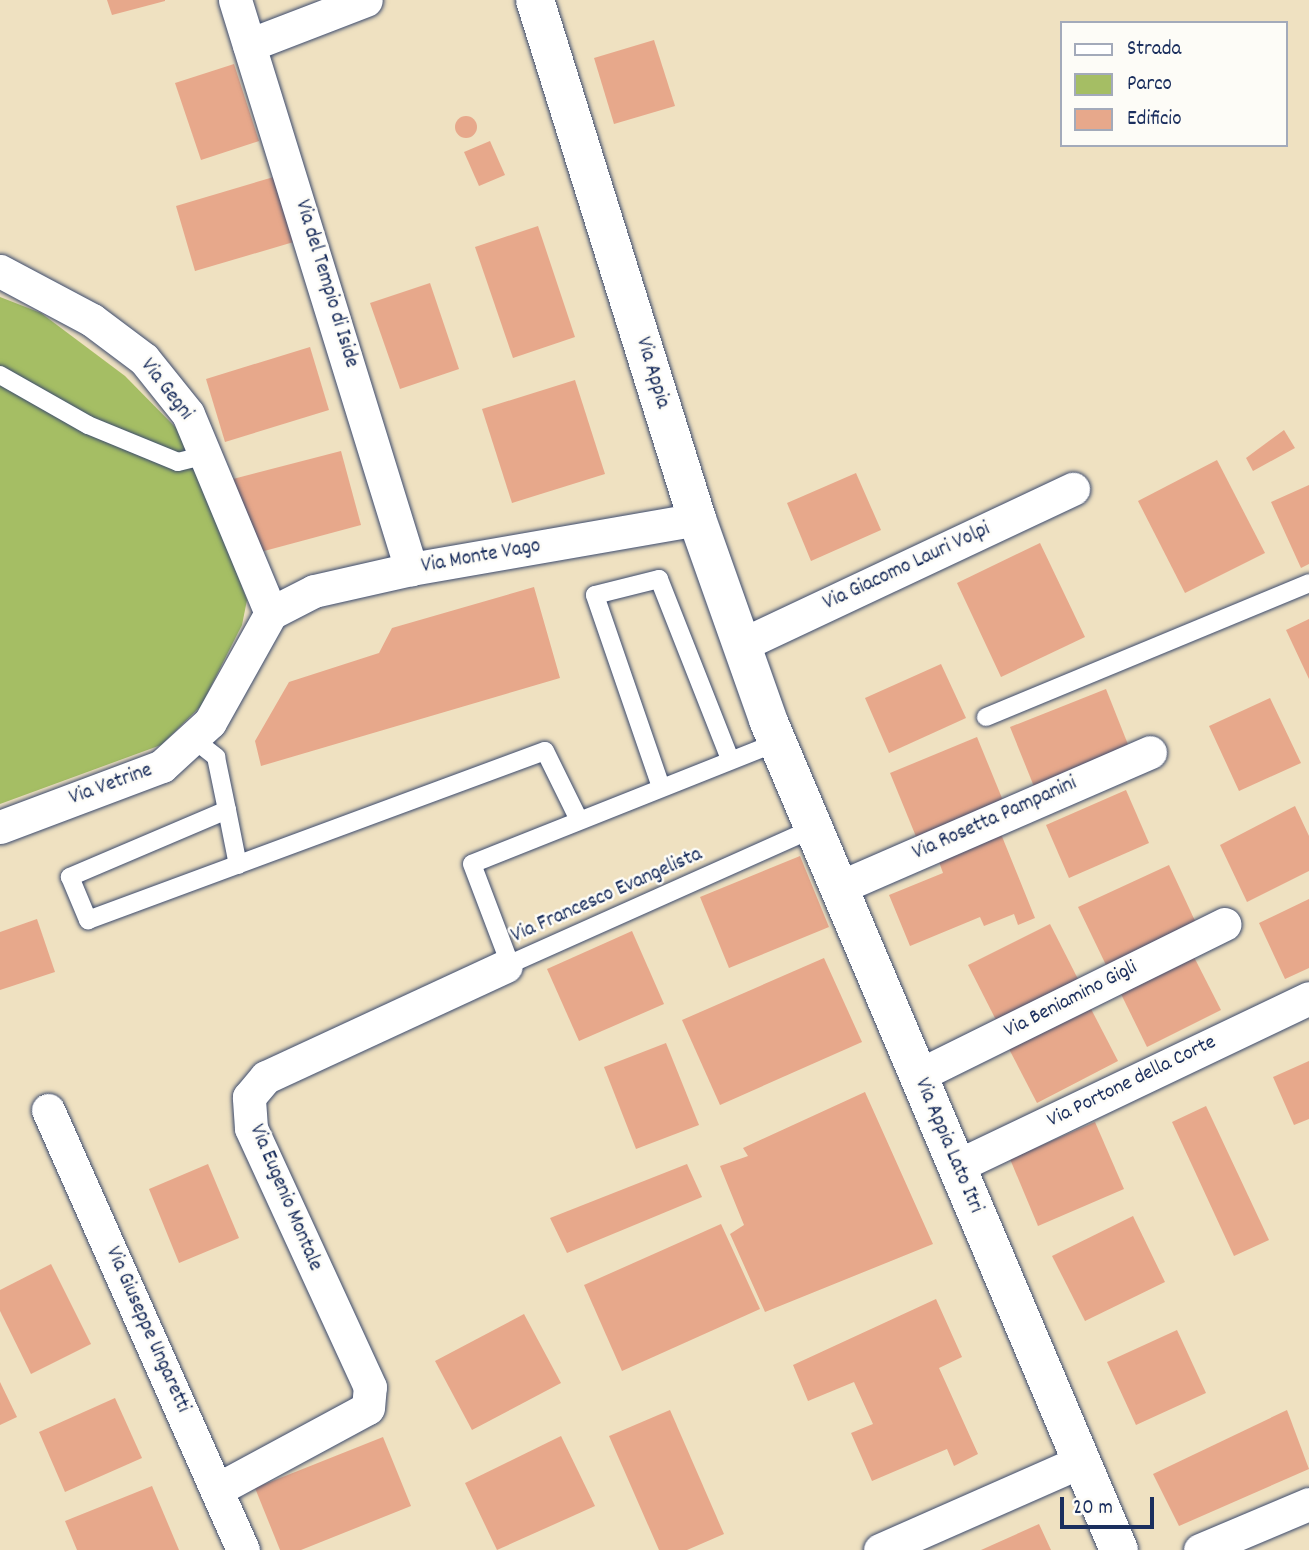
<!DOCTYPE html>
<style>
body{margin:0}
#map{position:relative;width:1309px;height:1550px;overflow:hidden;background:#efe1c1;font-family:Dekko,sans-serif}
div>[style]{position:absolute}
.green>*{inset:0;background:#a5be64}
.building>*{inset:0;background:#e7a88b}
.round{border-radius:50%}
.roads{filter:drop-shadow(0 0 2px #3b4a6d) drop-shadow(0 0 2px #3b4a6d)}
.service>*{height:18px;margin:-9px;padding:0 9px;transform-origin:9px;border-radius:9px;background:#fff}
.minor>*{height:33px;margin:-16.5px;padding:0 16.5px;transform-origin:16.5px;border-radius:16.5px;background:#fff}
.primary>*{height:38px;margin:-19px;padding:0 19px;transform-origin:19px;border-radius:19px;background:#fff}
span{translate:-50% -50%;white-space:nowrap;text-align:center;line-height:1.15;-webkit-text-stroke:5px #fdfcf7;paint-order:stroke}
.street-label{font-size:21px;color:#1b2f5e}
.legend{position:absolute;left:1060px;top:21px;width:228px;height:126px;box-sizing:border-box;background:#fdfcf7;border:2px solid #a3aaba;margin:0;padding:9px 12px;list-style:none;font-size:21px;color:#1b2f5e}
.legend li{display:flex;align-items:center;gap:14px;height:35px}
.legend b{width:35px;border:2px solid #a3aaba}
.scale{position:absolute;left:1060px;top:1497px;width:94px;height:32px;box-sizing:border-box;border:4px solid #1b2f5e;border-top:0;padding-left:9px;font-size:21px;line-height:24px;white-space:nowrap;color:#1b2f5e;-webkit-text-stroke:5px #fdfcf7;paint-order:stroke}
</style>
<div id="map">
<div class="green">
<i style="clip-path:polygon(0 297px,41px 313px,125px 376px,184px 436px,247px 600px,242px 625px,201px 706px,161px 745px,0 804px)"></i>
</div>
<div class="building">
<i style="clip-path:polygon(107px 0,165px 0,165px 1px,112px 15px)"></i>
<i style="clip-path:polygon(654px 40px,675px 106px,614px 124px,594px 58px)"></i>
<i style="clip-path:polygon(234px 64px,259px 141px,201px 160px,175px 83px)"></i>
<i class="round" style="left:455px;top:116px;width:22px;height:22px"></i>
<i style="clip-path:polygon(490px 141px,505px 175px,479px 186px,464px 152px)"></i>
<i style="clip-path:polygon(277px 176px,297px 241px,195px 271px,176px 206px)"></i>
<i style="clip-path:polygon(538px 226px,575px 337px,513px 358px,475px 247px)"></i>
<i style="clip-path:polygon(430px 283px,459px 369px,400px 389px,370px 303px)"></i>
<i style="clip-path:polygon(310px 347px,329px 410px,225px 442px,206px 379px)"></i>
<i style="clip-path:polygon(575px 380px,605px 474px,512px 503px,482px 409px)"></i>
<i style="clip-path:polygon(1284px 430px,1295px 448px,1253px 471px,1246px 458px)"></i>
<i style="clip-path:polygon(341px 451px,361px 525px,253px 554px,233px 479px)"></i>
<i style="clip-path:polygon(1217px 460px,1265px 553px,1185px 593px,1138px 501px)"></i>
<i style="clip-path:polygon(856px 473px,881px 530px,811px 561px,787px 503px)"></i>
<i style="clip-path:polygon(1309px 485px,1309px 564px,1301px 568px,1271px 502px)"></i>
<i style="clip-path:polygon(1040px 543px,1085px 637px,1001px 677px,957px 583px)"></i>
<i style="clip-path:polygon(534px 587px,560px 678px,261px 766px,255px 741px,289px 682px,379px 653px,392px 628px)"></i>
<i style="clip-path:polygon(1309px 619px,1309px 679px,1286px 630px)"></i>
<i style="clip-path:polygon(941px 664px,966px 718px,889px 753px,865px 698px)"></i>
<i style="clip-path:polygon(1106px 689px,1131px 752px,1035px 789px,1010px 727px)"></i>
<i style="clip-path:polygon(1270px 698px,1301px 763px,1239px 791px,1209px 726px)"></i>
<i style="clip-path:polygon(977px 737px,1004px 803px,917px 839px,890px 773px)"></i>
<i style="clip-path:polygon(1126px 790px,1149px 843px,1069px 878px,1046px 825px)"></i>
<i style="clip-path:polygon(1295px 806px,1309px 836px,1309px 871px,1247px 902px,1220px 845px)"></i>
<i style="clip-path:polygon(1001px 834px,1035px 918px,1018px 925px,1014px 914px,984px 926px,980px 917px,910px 946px,889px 895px,943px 873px,938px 859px)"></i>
<i style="clip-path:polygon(800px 856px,829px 927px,729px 968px,700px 897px)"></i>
<i style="clip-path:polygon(1169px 865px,1196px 923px,1106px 965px,1078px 907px)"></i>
<i style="clip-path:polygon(1309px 899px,1309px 968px,1285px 979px,1259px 923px)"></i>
<i style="clip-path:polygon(37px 919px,55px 972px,0 990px,0 932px)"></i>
<i style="clip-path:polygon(1050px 924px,1078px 979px,996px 1020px,968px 965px)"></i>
<i style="clip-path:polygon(632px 931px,664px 1004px,579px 1041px,547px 969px)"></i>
<i style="clip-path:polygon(1194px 957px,1221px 1010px,1147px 1047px,1121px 994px)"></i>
<i style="clip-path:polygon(824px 958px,862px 1042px,720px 1105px,682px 1020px)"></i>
<i style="clip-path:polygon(1090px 1007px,1118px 1061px,1037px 1103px,1009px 1049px)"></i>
<i style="clip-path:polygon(666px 1043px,699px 1125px,636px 1149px,604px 1067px)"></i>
<i style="clip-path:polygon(1309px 1061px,1309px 1119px,1294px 1125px,1273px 1077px)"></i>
<i style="clip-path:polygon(865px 1092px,933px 1244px,765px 1312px,730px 1234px,744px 1225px,720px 1166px,748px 1156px,743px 1148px)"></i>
<i style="clip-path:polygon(1206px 1106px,1269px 1240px,1234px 1256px,1172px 1122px)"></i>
<i style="clip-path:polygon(1095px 1122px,1124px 1189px,1038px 1226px,1010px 1159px)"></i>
<i style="clip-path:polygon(208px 1164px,239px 1238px,179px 1263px,149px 1189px)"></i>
<i style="clip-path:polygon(687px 1164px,702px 1197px,567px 1253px,550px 1218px)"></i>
<i style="clip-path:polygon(1133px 1216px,1165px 1282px,1085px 1321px,1052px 1256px)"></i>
<i style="clip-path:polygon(721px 1224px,760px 1309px,622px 1371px,584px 1285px)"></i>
<i style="clip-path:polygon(51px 1264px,91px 1344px,31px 1374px,0 1311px,0 1290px)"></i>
<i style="clip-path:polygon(936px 1299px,962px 1357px,939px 1368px,978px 1454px,954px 1466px,947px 1449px,872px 1481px,851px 1433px,873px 1424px,854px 1382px,808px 1401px,793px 1365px)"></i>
<i style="clip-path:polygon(524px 1314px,561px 1383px,472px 1430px,435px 1361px)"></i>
<i style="clip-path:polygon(1177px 1330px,1206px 1393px,1136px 1425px,1107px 1362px)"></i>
<i style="clip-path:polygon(0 1382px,17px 1417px,0 1425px)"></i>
<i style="clip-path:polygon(115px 1398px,142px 1458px,65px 1492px,39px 1432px)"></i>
<i style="clip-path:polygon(670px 1410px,724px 1534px,687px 1550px,659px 1550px,609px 1436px)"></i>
<i style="clip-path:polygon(1287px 1410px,1309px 1469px,1179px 1526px,1153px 1474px)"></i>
<i style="clip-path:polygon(561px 1436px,595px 1506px,497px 1550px,465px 1483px)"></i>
<i style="clip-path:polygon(383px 1437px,411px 1506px,301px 1550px,280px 1550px,255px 1488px)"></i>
<i style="clip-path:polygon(152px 1486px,179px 1550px,77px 1550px,65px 1521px)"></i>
<i style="clip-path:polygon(1039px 1524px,1051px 1550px,981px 1550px)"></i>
</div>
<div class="roads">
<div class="service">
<i style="left:0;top:375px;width:101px;rotate:29.6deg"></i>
<i style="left:88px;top:425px;width:97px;rotate:22.3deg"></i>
<i style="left:178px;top:462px;width:30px;rotate:-14deg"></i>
<i style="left:986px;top:717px;width:350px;rotate:-22.5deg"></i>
<i style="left:192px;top:738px;width:31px;rotate:38deg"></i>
<i style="left:216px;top:757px;width:54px;rotate:78.3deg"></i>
<i style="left:227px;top:810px;width:171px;rotate:156.9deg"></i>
<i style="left:70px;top:877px;width:47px;rotate:67.3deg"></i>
<i style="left:88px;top:920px;width:487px;rotate:-20.3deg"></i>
<i style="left:545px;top:751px;width:77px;rotate:63.8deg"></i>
<i style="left:778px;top:742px;width:329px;rotate:158.3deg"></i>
<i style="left:472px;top:864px;width:107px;rotate:69.2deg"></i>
<i style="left:510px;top:964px;width:335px;rotate:-24.1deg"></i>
<i style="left:661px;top:787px;width:203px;rotate:-109deg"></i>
<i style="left:595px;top:595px;width:66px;rotate:-14deg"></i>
<i style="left:659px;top:579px;width:193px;rotate:68.5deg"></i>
<i style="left:227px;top:810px;width:56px;rotate:78.7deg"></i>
</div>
<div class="minor">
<i style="left:235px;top:0;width:596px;rotate:72.81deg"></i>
<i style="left:249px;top:45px;width:125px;rotate:-21deg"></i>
<i style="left:0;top:271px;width:104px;rotate:28deg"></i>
<i style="left:92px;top:320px;width:65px;rotate:36.9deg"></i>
<i style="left:144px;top:359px;width:70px;rotate:51.3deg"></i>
<i style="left:188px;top:414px;width:216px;rotate:67.4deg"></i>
<i style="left:271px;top:613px;width:48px;rotate:-27.1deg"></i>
<i style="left:314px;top:591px;width:99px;rotate:-12.8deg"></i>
<i style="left:411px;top:569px;width:290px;rotate:-9.9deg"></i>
<i style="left:741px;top:645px;width:367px;rotate:-25.2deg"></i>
<i style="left:0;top:827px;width:173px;rotate:-20.6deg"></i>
<i style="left:162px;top:766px;width:65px;rotate:-42.5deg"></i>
<i style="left:210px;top:722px;width:125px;rotate:-60.8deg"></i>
<i style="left:840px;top:887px;width:338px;rotate:-23.5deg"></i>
<i style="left:917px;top:1076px;width:343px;rotate:-26.3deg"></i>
<i style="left:48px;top:1110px;width:481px;rotate:66.1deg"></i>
<i style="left:955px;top:1167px;width:392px;rotate:-25.5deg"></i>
<i style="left:218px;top:1489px;width:170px;rotate:-28.4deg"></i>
<i style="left:368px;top:1408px;width:21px;rotate:-85deg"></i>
<i style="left:370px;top:1387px;width:285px;rotate:-114.7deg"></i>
<i style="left:251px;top:1128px;width:31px;rotate:-94deg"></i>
<i style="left:249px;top:1097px;width:26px;rotate:-50deg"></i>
<i style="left:266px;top:1077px;width:264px;rotate:-24.8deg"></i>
<i style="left:880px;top:1550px;width:221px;rotate:-23.8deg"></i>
<i style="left:1200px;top:1550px;width:118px;rotate:-22.9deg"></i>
</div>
<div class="primary">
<i style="left:535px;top:0;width:544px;rotate:72.66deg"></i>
<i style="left:697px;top:519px;width:213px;rotate:70.5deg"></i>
<i style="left:768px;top:720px;width:901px;rotate:67.08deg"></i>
</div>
</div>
<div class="street-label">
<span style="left:326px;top:284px;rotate:73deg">Via del Tempio di Iside</span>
<span style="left:652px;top:373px;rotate:73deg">Via Appia</span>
<span style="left:166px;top:390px;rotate:52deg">Via Gegni</span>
<span style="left:481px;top:557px;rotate:-10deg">Via Monte Vago</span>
<span style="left:907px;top:567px;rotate:-25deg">Via Giacomo Lauri Volpi</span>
<span style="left:111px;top:785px;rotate:-20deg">Via Vetrine</span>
<span style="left:995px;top:819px;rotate:-24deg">Via Rosetta Pampanini</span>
<span style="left:607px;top:896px;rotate:-24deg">Via Francesco Evangelista</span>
<span style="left:1071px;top:1000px;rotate:-27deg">Via Beniamino Gigli</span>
<span style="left:1132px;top:1082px;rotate:-26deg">Via Portone della Corte</span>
<span style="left:948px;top:1146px;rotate:67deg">Via Appia Lato Itri</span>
<span style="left:285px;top:1198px;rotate:67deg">Via Eugenio Montale</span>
<span style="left:147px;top:1330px;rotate:66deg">Via Giuseppe Ungaretti</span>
</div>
<ul class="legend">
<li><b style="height:9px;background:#fff"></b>Strada</li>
<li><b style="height:19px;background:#a5be64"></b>Parco</li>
<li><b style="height:19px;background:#e7a88b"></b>Edificio</li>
</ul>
<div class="scale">20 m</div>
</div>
